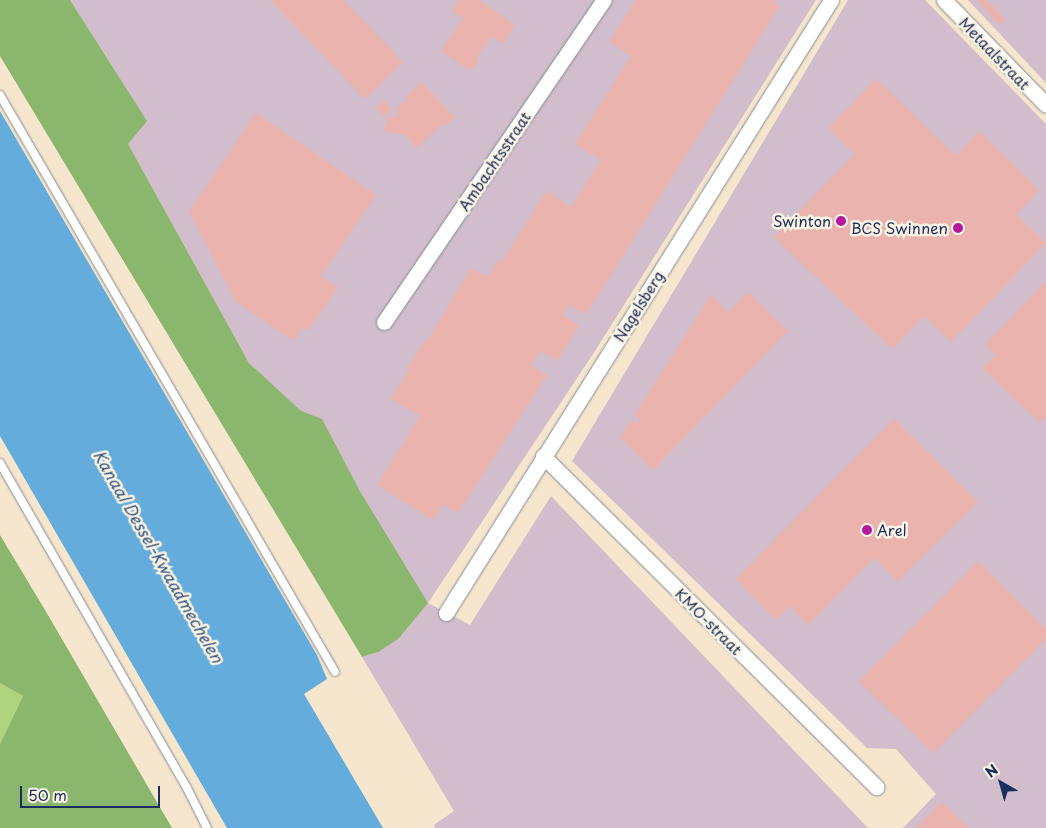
<!DOCTYPE html>
<style>
body{margin:0}
#map{position:relative;width:1046px;height:828px;overflow:hidden;background:#f6e6cd;font-family:"Playpen Sans",sans-serif}
div>[style]{position:absolute}
.industrial>*{inset:0;background:#d1bdcc}
.green>*{inset:0;background:#aed47e}
.forest>*{inset:0;background:#8ab66d}
.water>*{inset:0;background:#63acdb}
.building>*{inset:0;background:#eab3ae}
.roads{filter:drop-shadow(0 0 1px #888a96) drop-shadow(0 0 1px #888a96)}
.lane>*{height:8px;margin:-4px;padding:0 4px;transform-origin:4px;border-radius:4px;background:#fff}
.street>*{height:15px;margin:-7.5px;padding:0 7.5px;transform-origin:7.5px;border-radius:7.5px;background:#fff}
.dots>*{width:14px;height:14px;translate:-50% -50%;box-sizing:border-box;border:2px solid #fcf5e5;border-radius:50%}
span{translate:-50% -50%;white-space:nowrap;text-align:center;line-height:1.15;-webkit-text-stroke:5px #fcf5e5;paint-order:stroke}
.street-label{font-size:15px;color:#1b2f5e}
.poi-label{font-size:15px;color:#1b2f5e}
.right{translate:-100% -50%;text-align:right}
.left{translate:0 -50%;text-align:left}
.water-label{font-size:16px;color:#315484;font-style:italic}
.north{position:absolute;left:976px;top:758px;width:50px;height:50px;-webkit-text-stroke:4px #fcf5e5;paint-order:stroke;rotate:322deg;font-size:14px;font-weight:700;line-height:20px;text-align:center;color:#1b2f5e}
.north::after{content:'';display:block;margin:auto;width:18px;height:22px;background:#1b2f5e;clip-path:polygon(50% 0,100% 100%,50% 72%,0 100%)}
.scale{position:absolute;left:20px;top:786px;width:140px;height:22px;box-sizing:border-box;border:2px solid #1b2f5e;border-top:0;padding-left:6px;font-size:15px;line-height:18px;white-space:nowrap;color:#1b2f5e;-webkit-text-stroke:4px #fcf5e5;paint-order:stroke}
</style>
<div id="map">
<div class="industrial">
<i style="clip-path:polygon(70px 0,816px 0,595px 351px,428px 603px,470px 625px,551px 496px,868px 828px,435px 828px,434px 825px,454px 811px,362px 657px,378px 652px,361px 493px,322px 420px,301px 412px,249px 363px,127px 143px,146px 120px)"></i>
<i style="clip-path:polygon(848px 0,925px 0,1046px 124px,1046px 828px,903px 828px,936px 794px,896px 749px,867px 748px,572px 461px)"></i>
<i style="clip-path:polygon(968px 0,1046px 0,1046px 83px)"></i>
</div>
<div class="green">
<i style="clip-path:polygon(0 683px,23px 696px,0 744px)"></i>
</div>
<div class="forest">
<i style="clip-path:polygon(0 0,70px 0,147px 121px,128px 144px,249px 363px,301px 411px,322px 419px,361px 493px,428px 603px,398px 639px,378px 652px,362px 657px,0 56px)"></i>
<i style="clip-path:polygon(0 535px,45px 610px,172px 828px,0 828px,0 744px,23px 696px,0 683px)"></i>
</div>
<div class="water">
<i style="clip-path:polygon(0 111px,317px 655px,327px 679px,304px 694px,383px 828px,227px 828px,0 436px)"></i>
</div>
<div class="building">
<i style="clip-path:polygon(270px 0,343px 0,403px 62px,365px 99px)"></i>
<i style="clip-path:polygon(459px 0,479px 0,515px 25px,503px 44px,492px 36px,478px 56px,479px 61px,471px 71px,441px 51px,463px 18px,452px 11px)"></i>
<i style="clip-path:polygon(636px 0,777px 0,775px 3px,779px 7px,586px 315px,569px 305px,563px 315px,579px 325px,558px 360px,541px 351px,531px 365px,547px 375px,458px 513px,443px 504px,433px 520px,377px 485px,420px 416px,391px 399px,409px 369px,407px 368px,426px 339px,428px 340px,471px 268px,487px 277px,498px 260px,502px 262px,546px 191px,571px 207px,601px 160px,575px 144px,631px 56px,609px 42px)"></i>
<i style="clip-path:polygon(977px 0,987px 0,1005px 19px,999px 25px)"></i>
<i style="clip-path:polygon(876px 79px,956px 156px,979px 131px,1039px 190px,1016px 214px,1046px 243px,951px 342px,924px 316px,892px 349px,774px 237px,855px 154px,828px 128px)"></i>
<i style="clip-path:polygon(421px 82px,455px 117px,445px 126px,443px 123px,417px 148px,405px 135px,384px 131px,388px 116px,394px 117px,399px 112px,396px 109px,405px 101px,409px 103px,405px 97px)"></i>
<i style="clip-path:polygon(384px 100px,392px 110px,384px 117px,376px 108px)"></i>
<i style="clip-path:polygon(256px 113px,376px 195px,321px 276px,338px 287px,308px 331px,303px 327px,294px 341px,236px 302px,189px 211px)"></i>
<i style="clip-path:polygon(1046px 281px,1046px 417px,1040px 423px,982px 368px,996px 355px,985px 345px)"></i>
<i style="clip-path:polygon(748px 292px,788px 331px,653px 470px,620px 438px,631px 420px,636px 424px,640px 420px,635px 414px,711px 295px,728px 312px)"></i>
<i style="clip-path:polygon(894px 419px,978px 502px,898px 581px,874px 558px,808px 625px,790px 606px,776px 620px,736px 579px)"></i>
<i style="clip-path:polygon(978px 561px,1046px 629px,1046px 639px,933px 753px,859px 681px)"></i>
<i style="clip-path:polygon(942px 802px,969px 828px,916px 828px)"></i>
</div>
<div class="roads">
<div class="lane">
<i style="left:0;top:95px;width:667px;rotate:59.86deg"></i>
<i style="left:0;top:463px;width:375px;rotate:60.1deg"></i>
<i style="left:187px;top:788px;width:45px;rotate:63.4deg"></i>
</div>
<div class="street">
<i style="left:944px;top:0;width:146px;rotate:45.8deg"></i>
<i style="left:384px;top:322px;width:390px;rotate:-55.7deg"></i>
<i style="left:543px;top:456px;width:470px;rotate:44.8deg"></i>
<i style="left:446px;top:613px;width:724px;rotate:-57.87deg"></i>
</div>
</div>
<div class="dots">
<i style="left:841px;top:221px;background:#b5179e"></i>
<i style="left:958px;top:228px;background:#b5179e"></i>
<i style="left:867px;top:530px;background:#b5179e"></i>
</div>
<div class="street-label">
<span style="left:995px;top:53px;rotate:46deg">Metaalstraat</span>
<span style="left:494px;top:161px;rotate:-56deg">Ambachtsstraat</span>
<span style="left:638px;top:306px;rotate:-58deg">Nagelsberg</span>
<span style="left:709px;top:621px;rotate:45deg">KMO-straat</span>
</div>
<div class="poi-label">
<span class="right" style="left:831px;top:221px">Swinton</span>
<span class="right" style="left:948px;top:228px">BCS Swinnen</span>
<span class="left" style="left:877px;top:530px">Arel</span>
</div>
<div class="water-label">
<span style="left:159px;top:556px;rotate:60deg">Kanaal Dessel-Kwaadmechelen</span>
</div>
<div class="north">N</div>
<div class="scale">50 m</div>
</div>
